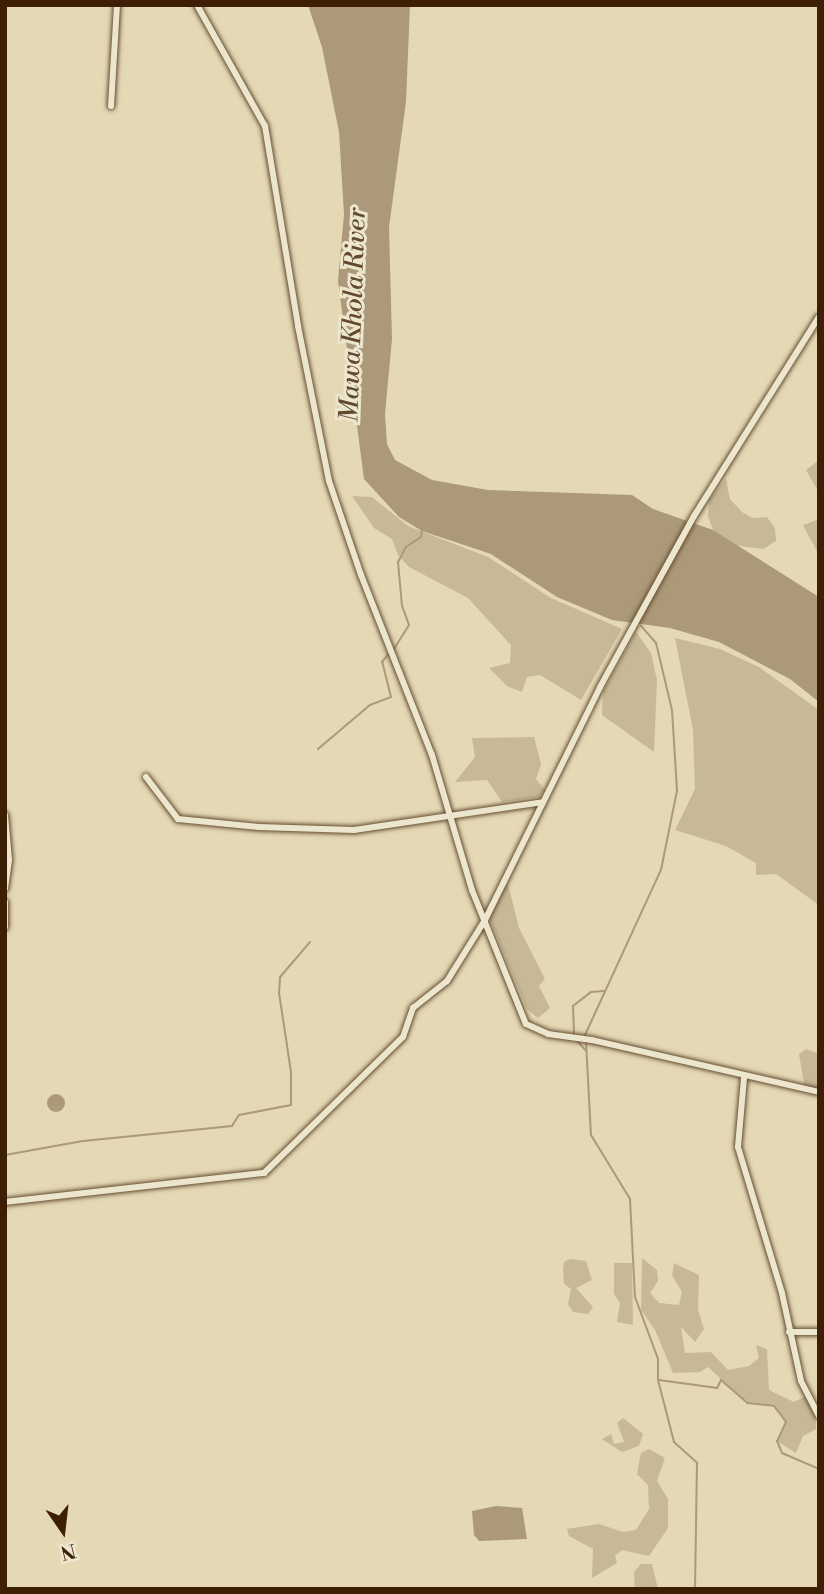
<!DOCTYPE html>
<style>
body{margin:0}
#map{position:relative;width:824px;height:1594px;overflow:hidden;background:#e4d8b5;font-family:"Libre Bodoni",serif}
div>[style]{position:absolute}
.green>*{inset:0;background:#c7b997}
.water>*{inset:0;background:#ab9979}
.round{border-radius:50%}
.stream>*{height:2px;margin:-1px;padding:0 1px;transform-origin:1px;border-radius:1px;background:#ab9979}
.roads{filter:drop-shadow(0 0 2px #664d30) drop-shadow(0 0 2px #664d30)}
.street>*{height:6px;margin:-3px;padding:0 3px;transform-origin:3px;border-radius:3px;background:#ede6cf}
span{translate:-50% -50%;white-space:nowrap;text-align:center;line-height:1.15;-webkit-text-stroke:6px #ede6cf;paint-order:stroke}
.water-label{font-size:26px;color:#634a2d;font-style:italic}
.frame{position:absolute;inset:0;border:7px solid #3c1f04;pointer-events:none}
.north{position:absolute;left:28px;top:1496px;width:70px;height:70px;-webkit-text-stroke:5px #ede6cf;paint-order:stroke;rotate:166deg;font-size:19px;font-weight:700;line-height:28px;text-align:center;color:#3c1f04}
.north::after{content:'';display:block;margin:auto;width:24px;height:32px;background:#3c1f04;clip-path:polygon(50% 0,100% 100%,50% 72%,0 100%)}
</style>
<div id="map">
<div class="green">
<i style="clip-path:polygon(819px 460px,819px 493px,806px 470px)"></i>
<i style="clip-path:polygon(726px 479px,730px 499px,742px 512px,752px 518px,767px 517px,775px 528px,776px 541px,763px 549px,733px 545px,713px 530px,708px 516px,709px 500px)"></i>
<i style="clip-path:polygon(352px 496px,372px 497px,408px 526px,488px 557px,551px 598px,622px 629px,581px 700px,540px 675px,527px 677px,522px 692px,507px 686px,489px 668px,510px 663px,511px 645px,468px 598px,409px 567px,398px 555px,392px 539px,374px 528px)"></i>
<i style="clip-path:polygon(819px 519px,819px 555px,803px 525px)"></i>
<i style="clip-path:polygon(636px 632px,651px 653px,657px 680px,654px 752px,602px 715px,603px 692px)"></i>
<i style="clip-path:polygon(675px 638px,720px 649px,759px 667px,819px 710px,819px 905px,776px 874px,756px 875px,756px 863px,726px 846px,675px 830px,695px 789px,693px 730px)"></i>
<i style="clip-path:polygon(534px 737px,541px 764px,536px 779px,545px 790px,539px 797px,502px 802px,487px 780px,455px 782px,475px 757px,472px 738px)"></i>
<i style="clip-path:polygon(508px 884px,519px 928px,545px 979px,539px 986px,550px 1008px,538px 1018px,527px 1009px,488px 915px,500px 889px)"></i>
<i style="clip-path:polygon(806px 1049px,819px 1054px,819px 1092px,805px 1089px,799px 1054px)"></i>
<i style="clip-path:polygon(642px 1258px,657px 1270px,658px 1281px,650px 1293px,659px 1303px,679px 1305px,682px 1292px,672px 1275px,674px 1263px,699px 1275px,698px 1310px,704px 1329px,695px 1342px,681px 1327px,685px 1353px,711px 1352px,728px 1370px,749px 1366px,759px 1358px,756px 1345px,767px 1349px,769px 1390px,794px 1402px,806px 1396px,816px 1414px,816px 1429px,803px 1436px,796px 1453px,777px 1441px,786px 1421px,774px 1406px,747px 1403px,708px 1367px,700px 1372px,673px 1373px,655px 1330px,641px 1310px)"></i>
<i style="clip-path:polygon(570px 1259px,586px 1261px,592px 1280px,576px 1288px,593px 1307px,588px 1314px,573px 1312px,568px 1304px,571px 1289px,564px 1284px,563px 1269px,564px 1262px)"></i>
<i style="clip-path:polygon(614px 1263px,632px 1263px,633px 1325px,617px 1322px,620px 1303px,614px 1294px)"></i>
<i style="clip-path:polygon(623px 1418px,643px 1434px,639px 1446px,622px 1452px,602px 1439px,611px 1434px,614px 1444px,624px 1442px,617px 1423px)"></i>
<i style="clip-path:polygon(649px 1449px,665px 1458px,657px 1481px,668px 1499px,668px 1528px,649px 1556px,622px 1550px,615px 1556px,617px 1563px,592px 1578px,593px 1549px,569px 1536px,567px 1529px,599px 1524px,623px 1532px,636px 1530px,649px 1509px,648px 1485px,637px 1474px,641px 1453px)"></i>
<i style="clip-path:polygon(641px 1564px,652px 1564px,658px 1589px,635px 1589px,634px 1572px)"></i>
</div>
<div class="water">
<i style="clip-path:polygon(308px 5px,410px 5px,406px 102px,389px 227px,392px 339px,385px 414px,387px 444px,395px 460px,432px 480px,488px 490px,632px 495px,653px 509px,713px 530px,819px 597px,819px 702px,790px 679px,719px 642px,670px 628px,612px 620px,557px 597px,491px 554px,422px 531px,399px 517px,364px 479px,338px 281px,344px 214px,339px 132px,322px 47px)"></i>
<i class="round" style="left:47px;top:1094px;width:18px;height:18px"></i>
<i style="clip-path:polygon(496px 1506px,522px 1508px,527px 1539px,479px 1541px,474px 1535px,472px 1511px)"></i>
</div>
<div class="stream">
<i style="left:394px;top:649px;width:28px;rotate:-58deg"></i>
<i style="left:409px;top:625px;width:20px;rotate:-110deg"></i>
<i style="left:402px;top:606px;width:44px;rotate:-95.2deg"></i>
<i style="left:398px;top:562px;width:17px;rotate:-62deg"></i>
<i style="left:406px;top:547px;width:18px;rotate:-34deg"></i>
<i style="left:421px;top:537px;width:8px;rotate:-83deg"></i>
<i style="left:318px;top:749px;width:68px;rotate:-40.2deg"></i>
<i style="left:370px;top:705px;width:22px;rotate:-21deg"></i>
<i style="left:391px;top:697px;width:36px;rotate:-104deg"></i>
<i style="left:382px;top:662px;width:13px;rotate:-51deg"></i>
<i style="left:574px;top:1034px;width:28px;rotate:-92deg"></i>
<i style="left:573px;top:1006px;width:23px;rotate:-38deg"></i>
<i style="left:591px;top:992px;width:13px;rotate:-4deg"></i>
<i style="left:585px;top:1035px;width:182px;rotate:-65.3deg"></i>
<i style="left:661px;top:870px;width:81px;rotate:-78.6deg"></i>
<i style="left:677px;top:791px;width:81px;rotate:-93.5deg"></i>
<i style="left:672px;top:710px;width:69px;rotate:-103.4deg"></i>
<i style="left:656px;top:643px;width:23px;rotate:-131deg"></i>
<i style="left:586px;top:1041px;width:94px;rotate:87deg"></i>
<i style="left:591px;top:1135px;width:75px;rotate:58.6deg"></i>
<i style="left:630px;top:1199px;width:98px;rotate:87.1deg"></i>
<i style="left:635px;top:1297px;width:66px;rotate:69.6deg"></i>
<i style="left:658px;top:1359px;width:21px;rotate:90deg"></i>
<i style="left:658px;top:1380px;width:64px;rotate:75.5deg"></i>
<i style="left:674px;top:1442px;width:31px;rotate:42deg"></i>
<i style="left:697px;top:1463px;width:126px;rotate:90.9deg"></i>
<i style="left:578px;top:1042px;width:12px;rotate:48deg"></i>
<i style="left:5px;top:1155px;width:79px;rotate:-10.2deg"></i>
<i style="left:83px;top:1141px;width:150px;rotate:-5.7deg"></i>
<i style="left:232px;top:1126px;width:13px;rotate:-58deg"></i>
<i style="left:239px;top:1115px;width:53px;rotate:-10.9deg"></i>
<i style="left:291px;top:1105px;width:33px;rotate:-90deg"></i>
<i style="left:291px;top:1072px;width:80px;rotate:-98.6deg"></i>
<i style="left:279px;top:993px;width:16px;rotate:-86deg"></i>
<i style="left:280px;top:977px;width:46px;rotate:-49.4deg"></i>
<i style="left:659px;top:1380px;width:59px;rotate:7.9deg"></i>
<i style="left:717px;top:1388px;width:9px;rotate:-63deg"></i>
<i style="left:721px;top:1380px;width:35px;rotate:41deg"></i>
<i style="left:747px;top:1403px;width:27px;rotate:6deg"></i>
<i style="left:774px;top:1406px;width:20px;rotate:53deg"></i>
<i style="left:786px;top:1422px;width:21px;rotate:115deg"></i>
<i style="left:777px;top:1441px;width:13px;rotate:67deg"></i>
<i style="left:782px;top:1453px;width:40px;rotate:23.4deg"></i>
</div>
<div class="roads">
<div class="street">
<i style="left:197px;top:5px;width:139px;rotate:60.7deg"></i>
<i style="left:265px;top:126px;width:203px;rotate:80.6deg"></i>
<i style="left:298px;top:326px;width:158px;rotate:78.7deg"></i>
<i style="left:329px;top:481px;width:99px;rotate:71.2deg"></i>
<i style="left:361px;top:575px;width:193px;rotate:68.5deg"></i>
<i style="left:432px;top:755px;width:141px;rotate:73.5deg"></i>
<i style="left:472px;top:890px;width:144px;rotate:68.1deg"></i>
<i style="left:526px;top:1024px;width:24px;rotate:24deg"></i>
<i style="left:548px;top:1034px;width:44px;rotate:7.8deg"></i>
<i style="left:592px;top:1040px;width:233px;rotate:12.9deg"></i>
<i style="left:111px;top:106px;width:101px;rotate:-86.6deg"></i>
<i style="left:146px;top:777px;width:53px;rotate:52.7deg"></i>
<i style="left:178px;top:819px;width:81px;rotate:5.6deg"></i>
<i style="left:259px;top:827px;width:95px;rotate:1.8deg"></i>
<i style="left:354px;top:830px;width:191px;rotate:-8.4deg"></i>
<i style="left:5px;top:815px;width:45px;rotate:84.9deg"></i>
<i style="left:9px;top:860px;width:29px;rotate:98deg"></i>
<i style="left:5px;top:902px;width:25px;rotate:90deg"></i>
<i style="left:744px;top:1078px;width:69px;rotate:95deg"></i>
<i style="left:738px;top:1147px;width:152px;rotate:73.2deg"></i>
<i style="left:782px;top:1293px;width:90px;rotate:77.8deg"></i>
<i style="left:801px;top:1381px;width:39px;rotate:63deg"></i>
<i style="left:5px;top:1202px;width:261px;rotate:-6.4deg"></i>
<i style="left:264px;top:1173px;width:194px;rotate:-44.4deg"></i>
<i style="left:403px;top:1037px;width:31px;rotate:-71deg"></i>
<i style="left:413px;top:1008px;width:43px;rotate:-38.5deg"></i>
<i style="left:447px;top:981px;width:72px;rotate:-58.1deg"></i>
<i style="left:485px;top:920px;width:260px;rotate:-63.7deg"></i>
<i style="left:600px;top:687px;width:195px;rotate:-61.2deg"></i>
<i style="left:694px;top:516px;width:235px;rotate:-57.9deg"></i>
<i style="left:789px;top:1332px;width:30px"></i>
</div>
</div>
<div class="water-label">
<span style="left:354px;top:315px;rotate:-88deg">Mawa Khola River</span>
</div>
<div class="frame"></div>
<div class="north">N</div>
</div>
